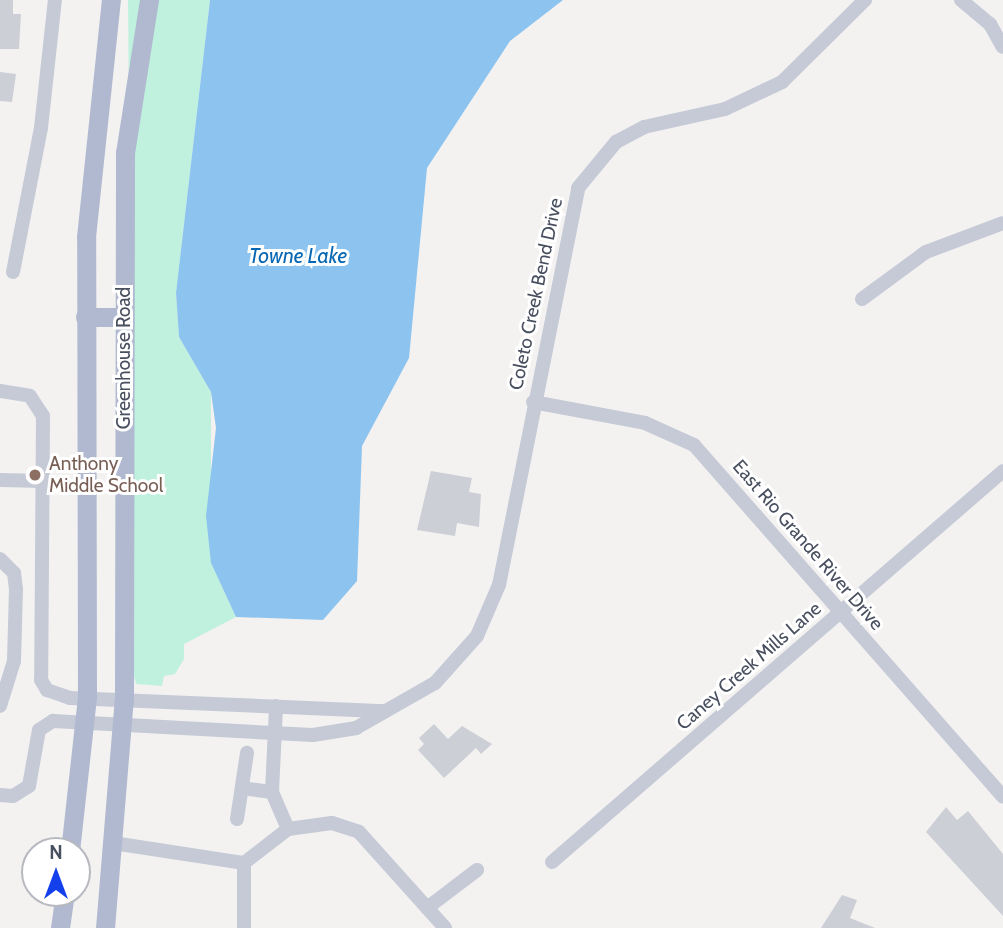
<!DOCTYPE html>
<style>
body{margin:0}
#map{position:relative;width:1003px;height:928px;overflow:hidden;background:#f3f2f1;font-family:Cabin,sans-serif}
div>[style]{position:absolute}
.green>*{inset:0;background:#c0f1de}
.water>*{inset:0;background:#8cc3ef}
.building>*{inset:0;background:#cdcfd7}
.minor>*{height:14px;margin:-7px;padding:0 7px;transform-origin:7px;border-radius:7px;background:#c5cad6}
.major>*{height:19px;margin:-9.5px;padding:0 9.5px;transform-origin:9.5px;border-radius:9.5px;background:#b0b9d0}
.dots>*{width:19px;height:19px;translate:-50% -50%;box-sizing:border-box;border:4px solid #fff;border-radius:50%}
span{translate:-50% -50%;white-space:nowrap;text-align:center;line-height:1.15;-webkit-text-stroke:6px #fff;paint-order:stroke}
.street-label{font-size:19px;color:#484f5f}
.education-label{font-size:19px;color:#785e54}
.left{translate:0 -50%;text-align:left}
.water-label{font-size:21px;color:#0867b2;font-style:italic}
.north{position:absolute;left:21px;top:837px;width:70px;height:70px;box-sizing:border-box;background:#fff;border:2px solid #b6b9bf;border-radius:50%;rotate:0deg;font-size:19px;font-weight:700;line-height:28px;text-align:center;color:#484f5f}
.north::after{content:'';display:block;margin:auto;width:24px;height:32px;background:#1440eb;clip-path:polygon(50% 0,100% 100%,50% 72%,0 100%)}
</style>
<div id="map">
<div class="green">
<i style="clip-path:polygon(128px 0,210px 0,176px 293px,179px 337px,211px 392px,211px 563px,236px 617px,184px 644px,184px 659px,175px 674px,164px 676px,162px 686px,136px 684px,134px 676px)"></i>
</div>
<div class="water">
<i style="clip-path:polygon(210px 0,563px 0,510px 41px,427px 168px,409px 358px,362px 446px,357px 581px,323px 620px,236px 617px,211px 563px,206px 516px,216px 428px,211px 392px,179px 337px,176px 293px)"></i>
</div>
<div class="building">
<i style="clip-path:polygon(0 0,13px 0,13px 14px,21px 14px,19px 49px,0 49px)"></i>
<i style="clip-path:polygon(0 72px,16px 74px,12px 102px,0 101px)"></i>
<i style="clip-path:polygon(431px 471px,472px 478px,469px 492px,481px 494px,479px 527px,457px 523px,455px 536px,417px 530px)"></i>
<i style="clip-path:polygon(434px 724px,448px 739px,462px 726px,492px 744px,481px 754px,476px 748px,444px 778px,418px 750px,424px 744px,419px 738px)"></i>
<i style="clip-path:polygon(946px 807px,957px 820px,968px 811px,1003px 854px,1003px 916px,926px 832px)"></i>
<i style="clip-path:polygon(842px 895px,857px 900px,850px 918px,875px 928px,821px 928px)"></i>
</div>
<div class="minor">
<i style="left:961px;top:0;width:38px;rotate:40deg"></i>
<i style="left:990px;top:24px;width:26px;rotate:61deg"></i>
<i style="left:13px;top:272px;width:147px;rotate:-79deg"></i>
<i style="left:41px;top:128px;width:129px;rotate:-83.8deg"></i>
<i style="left:862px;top:299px;width:79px;rotate:-36.3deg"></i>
<i style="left:926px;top:252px;width:82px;rotate:-20.6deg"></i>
<i style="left:0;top:391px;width:30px;rotate:9deg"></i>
<i style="left:30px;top:396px;width:24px;rotate:57deg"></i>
<i style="left:43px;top:416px;width:264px;rotate:90.4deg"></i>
<i style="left:41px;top:680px;width:12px;rotate:59deg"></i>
<i style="left:47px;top:690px;width:24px;rotate:19deg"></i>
<i style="left:70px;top:698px;width:315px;rotate:2.4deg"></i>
<i style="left:533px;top:402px;width:114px;rotate:10.6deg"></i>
<i style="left:645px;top:423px;width:54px;rotate:24.2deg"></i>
<i style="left:694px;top:445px;width:468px;rotate:48.7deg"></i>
<i style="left:0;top:480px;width:43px;rotate:1.3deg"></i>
<i style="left:0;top:559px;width:20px;rotate:45deg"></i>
<i style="left:14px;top:573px;width:16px;rotate:83deg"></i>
<i style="left:16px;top:589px;width:72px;rotate:91.6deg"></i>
<i style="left:14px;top:661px;width:47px;rotate:107.3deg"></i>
<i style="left:242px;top:788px;width:30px;rotate:8deg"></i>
<i style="left:0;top:795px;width:13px;rotate:4deg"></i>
<i style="left:13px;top:796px;width:19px;rotate:-32deg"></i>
<i style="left:29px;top:786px;width:57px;rotate:-79.9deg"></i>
<i style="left:39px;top:730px;width:17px;rotate:-33deg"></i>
<i style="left:53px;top:721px;width:260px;rotate:3.1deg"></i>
<i style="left:313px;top:735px;width:44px;rotate:-9.2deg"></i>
<i style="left:356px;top:728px;width:91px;rotate:-29.7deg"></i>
<i style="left:435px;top:683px;width:63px;rotate:-48.2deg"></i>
<i style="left:477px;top:636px;width:56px;rotate:-66.7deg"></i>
<i style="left:499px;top:585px;width:405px;rotate:-78.7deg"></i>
<i style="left:578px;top:188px;width:60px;rotate:-50.4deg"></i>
<i style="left:616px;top:142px;width:32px;rotate:-28deg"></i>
<i style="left:644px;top:127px;width:83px;rotate:-12.5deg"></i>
<i style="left:725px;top:109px;width:63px;rotate:-25.3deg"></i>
<i style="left:782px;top:82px;width:117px;rotate:-44.7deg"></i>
<i style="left:237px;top:819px;width:67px;rotate:-81.4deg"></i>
<i style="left:288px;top:829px;width:44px;rotate:-7.8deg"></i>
<i style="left:332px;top:823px;width:28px;rotate:18deg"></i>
<i style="left:359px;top:832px;width:129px;rotate:48.1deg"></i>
<i style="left:113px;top:843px;width:133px;rotate:8.7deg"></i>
<i style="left:244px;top:863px;width:56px;rotate:-37.7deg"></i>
<i style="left:288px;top:829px;width:40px;rotate:-113.4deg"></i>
<i style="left:272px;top:792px;width:86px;rotate:-87.3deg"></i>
<i style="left:552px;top:862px;width:597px;rotate:-40.92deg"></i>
<i style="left:427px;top:908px;width:63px;rotate:-37.2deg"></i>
<i style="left:244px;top:928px;width:65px;rotate:-90deg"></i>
</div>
<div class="major">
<i style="left:85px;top:317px;width:38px"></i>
<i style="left:70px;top:851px;width:154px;rotate:-83.7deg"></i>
<i style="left:87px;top:698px;width:461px;rotate:-90.1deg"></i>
<i style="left:86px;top:237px;width:238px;rotate:-84deg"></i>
<i style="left:60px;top:928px;width:35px;rotate:-82deg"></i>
<i style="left:105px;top:928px;width:231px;rotate:-85.3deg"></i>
<i style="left:124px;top:698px;width:545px;rotate:-89.89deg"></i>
<i style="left:125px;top:153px;width:155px;rotate:-81.1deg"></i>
</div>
<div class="dots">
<i style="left:35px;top:475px;background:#8d6e63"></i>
</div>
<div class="street-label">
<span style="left:536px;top:294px;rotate:-78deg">Coleto Creek Bend Drive</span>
<span style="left:124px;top:358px;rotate:-90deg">Greenhouse Road</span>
<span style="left:808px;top:545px;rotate:49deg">East Rio Grande River Drive</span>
<span style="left:749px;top:666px;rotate:-41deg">Caney Creek Mills Lane</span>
</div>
<div class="education-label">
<span class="left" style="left:49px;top:475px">Anthony<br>Middle School</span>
</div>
<div class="water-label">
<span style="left:298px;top:256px">Towne Lake</span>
</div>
<div class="north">N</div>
</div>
